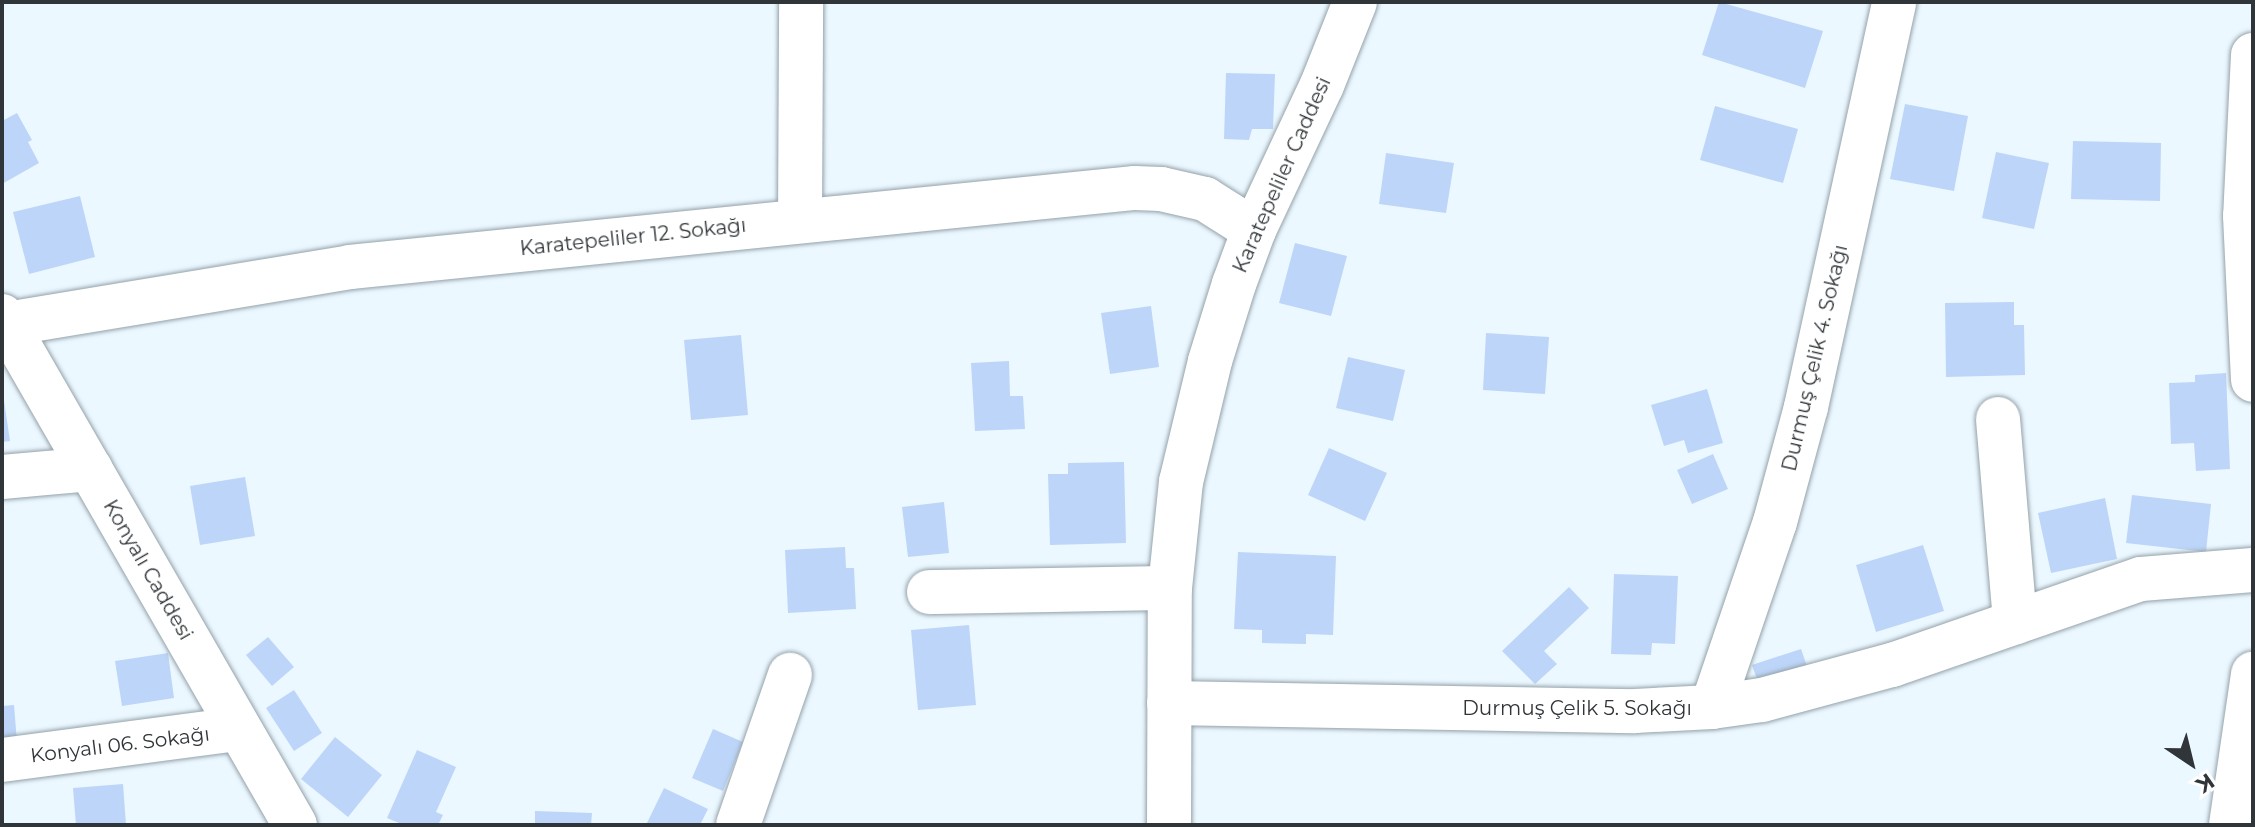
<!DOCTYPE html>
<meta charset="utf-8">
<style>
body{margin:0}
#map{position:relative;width:2255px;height:827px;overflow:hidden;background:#ecf8ff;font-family:Montserrat,sans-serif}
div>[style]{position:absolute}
.building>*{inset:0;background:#bdd5f8}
.roads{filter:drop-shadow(0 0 2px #94a2aa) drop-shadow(0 0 2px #94a2aa)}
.minor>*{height:44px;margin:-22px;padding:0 22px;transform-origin:22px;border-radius:22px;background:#fff}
span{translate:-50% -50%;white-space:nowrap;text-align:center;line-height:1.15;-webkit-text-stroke:6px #fff;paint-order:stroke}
.street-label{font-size:20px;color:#303539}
.frame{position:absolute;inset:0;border:4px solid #303539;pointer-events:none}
.north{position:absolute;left:2151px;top:723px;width:80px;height:80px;-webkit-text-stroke:6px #fff;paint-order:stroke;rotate:145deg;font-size:22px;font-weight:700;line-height:32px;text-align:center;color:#303539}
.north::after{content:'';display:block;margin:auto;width:28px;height:36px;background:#303539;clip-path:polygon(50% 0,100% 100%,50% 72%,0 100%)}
</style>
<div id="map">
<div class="building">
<i style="clip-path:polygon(1719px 2px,1823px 31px,1805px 88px,1702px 55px)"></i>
<i style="clip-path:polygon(1226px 73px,1275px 74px,1273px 129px,1252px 129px,1249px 140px,1224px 139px)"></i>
<i style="clip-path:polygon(1905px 104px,1968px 116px,1954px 191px,1890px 179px)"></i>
<i style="clip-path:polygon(1715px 106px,1798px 129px,1783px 183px,1700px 160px)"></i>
<i style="clip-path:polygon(17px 113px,32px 140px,28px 142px,39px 163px,2px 184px,2px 121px)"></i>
<i style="clip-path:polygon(2073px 141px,2161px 143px,2160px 201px,2071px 199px)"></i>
<i style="clip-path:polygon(1996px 152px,2049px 163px,2034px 229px,1982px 218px)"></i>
<i style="clip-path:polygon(1386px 153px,1454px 163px,1446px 213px,1379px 204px)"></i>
<i style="clip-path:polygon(80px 196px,95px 257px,29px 274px,13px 212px)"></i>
<i style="clip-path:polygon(1295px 243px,1347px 256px,1331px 316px,1279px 303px)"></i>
<i style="clip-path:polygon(2014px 302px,2014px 325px,2024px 325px,2025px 375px,1946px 377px,1945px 303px)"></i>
<i style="clip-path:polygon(1151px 306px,1159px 367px,1110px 374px,1101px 313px)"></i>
<i style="clip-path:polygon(1486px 333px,1549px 337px,1545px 394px,1483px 390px)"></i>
<i style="clip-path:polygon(741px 335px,748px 415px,691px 420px,684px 340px)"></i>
<i style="clip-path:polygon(1348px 357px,1405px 370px,1393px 421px,1336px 408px)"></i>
<i style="clip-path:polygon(1009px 361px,1010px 396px,1023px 396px,1025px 429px,975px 431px,971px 363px)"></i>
<i style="clip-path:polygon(2226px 373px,2230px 469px,2196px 471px,2194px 443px,2171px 444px,2169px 383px,2195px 382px,2195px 375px)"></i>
<i style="clip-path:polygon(2px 387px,10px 441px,2px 442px)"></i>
<i style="clip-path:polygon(1707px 389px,1723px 443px,1688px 453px,1684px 440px,1664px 446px,1651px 405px)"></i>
<i style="clip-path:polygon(1329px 448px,1387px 473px,1365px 521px,1308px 495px)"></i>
<i style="clip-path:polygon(1713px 454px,1728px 489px,1692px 504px,1677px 470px)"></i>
<i style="clip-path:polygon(1124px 462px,1126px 543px,1050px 545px,1048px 474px,1068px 474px,1068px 463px)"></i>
<i style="clip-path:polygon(245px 477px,255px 536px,200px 545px,190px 486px)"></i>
<i style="clip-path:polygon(2132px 495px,2211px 504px,2206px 552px,2126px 543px)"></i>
<i style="clip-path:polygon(2105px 498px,2117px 559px,2051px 573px,2038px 513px)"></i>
<i style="clip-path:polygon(944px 502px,949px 553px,908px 557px,902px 507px)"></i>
<i style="clip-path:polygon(1923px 545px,1944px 611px,1876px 632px,1856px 565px)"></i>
<i style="clip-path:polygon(845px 547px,846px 568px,854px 568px,856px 609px,788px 613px,785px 550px)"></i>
<i style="clip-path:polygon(1238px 552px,1336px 556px,1333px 635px,1306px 634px,1306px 644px,1262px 643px,1262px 630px,1234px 629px)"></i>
<i style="clip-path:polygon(1614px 574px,1678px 576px,1675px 644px,1652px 643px,1651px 655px,1611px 654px)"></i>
<i style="clip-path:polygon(1569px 587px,1589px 608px,1544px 651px,1557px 664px,1535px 684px,1502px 651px)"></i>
<i style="clip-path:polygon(969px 625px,976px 705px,918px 710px,911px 630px)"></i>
<i style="clip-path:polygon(268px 637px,294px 667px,272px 686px,246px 655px)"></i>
<i style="clip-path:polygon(1801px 649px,1809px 672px,1760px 688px,1752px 665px)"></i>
<i style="clip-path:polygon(168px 653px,174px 698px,122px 706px,115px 661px)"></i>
<i style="clip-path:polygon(294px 690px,322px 733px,294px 751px,266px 708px)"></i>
<i style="clip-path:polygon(14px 705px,17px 742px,2px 743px,2px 706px)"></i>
<i style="clip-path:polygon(713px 729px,743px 742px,723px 791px,692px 778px)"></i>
<i style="clip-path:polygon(335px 737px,382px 775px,348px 817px,301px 779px)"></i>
<i style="clip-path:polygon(417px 750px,456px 767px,436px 812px,443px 815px,438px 825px,404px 825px,387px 818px)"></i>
<i style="clip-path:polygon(123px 784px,126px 825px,76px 825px,73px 788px)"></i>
<i style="clip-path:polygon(664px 788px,708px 809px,700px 825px,646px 825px)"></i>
<i style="clip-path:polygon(535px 811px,592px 813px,591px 825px,535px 825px)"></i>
</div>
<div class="roads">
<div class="minor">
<i style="left:2253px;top:55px;width:161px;rotate:92.8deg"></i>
<i style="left:2245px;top:216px;width:164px;rotate:87.2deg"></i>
<i style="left:800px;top:220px;width:218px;rotate:-89.7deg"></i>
<i style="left:2px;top:316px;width:587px;rotate:60.07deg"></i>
<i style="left:7px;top:324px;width:348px;rotate:-9.4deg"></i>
<i style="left:350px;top:267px;width:789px;rotate:-5.75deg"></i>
<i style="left:1135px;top:188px;width:26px;rotate:2deg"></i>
<i style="left:1161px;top:189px;width:45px;rotate:12.8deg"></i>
<i style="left:1205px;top:199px;width:58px;rotate:32.3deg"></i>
<i style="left:1998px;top:419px;width:204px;rotate:85.2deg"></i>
<i style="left:2px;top:477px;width:89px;rotate:-5.1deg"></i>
<i style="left:929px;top:592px;width:241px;rotate:-1deg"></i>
<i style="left:1169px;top:703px;width:466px;rotate:1deg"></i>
<i style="left:1635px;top:711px;width:77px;rotate:-3deg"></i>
<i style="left:1712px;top:707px;width:50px;rotate:-8deg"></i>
<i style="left:1762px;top:700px;width:135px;rotate:-15.1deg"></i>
<i style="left:1892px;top:665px;width:263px;rotate:-19.1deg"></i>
<i style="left:2141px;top:579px;width:112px;rotate:-4.6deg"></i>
<i style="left:1712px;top:707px;width:195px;rotate:-71.2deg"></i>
<i style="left:1775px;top:522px;width:119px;rotate:-74.9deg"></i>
<i style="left:1806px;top:407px;width:414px;rotate:-77.7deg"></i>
<i style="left:2px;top:760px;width:239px;rotate:-7.5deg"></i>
<i style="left:738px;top:825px;width:159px;rotate:-70.9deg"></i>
<i style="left:1169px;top:825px;width:237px;rotate:-89.8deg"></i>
<i style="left:1170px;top:588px;width:107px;rotate:-84.1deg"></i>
<i style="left:1181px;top:482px;width:124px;rotate:-76.5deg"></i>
<i style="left:1210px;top:361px;width:81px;rotate:-72.7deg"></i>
<i style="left:1234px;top:284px;width:58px;rotate:-69.7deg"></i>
<i style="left:1254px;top:230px;width:160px;rotate:-64.9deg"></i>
<i style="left:1322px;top:85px;width:89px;rotate:-68.3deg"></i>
<i style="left:2231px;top:825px;width:153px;rotate:-81.7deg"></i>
</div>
</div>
<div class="street-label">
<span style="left:1282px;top:175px;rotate:-66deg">Karatepeliler Caddesi</span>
<span style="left:633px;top:237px;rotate:-6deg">Karatepeliler 12. Sokağı</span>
<span style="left:1815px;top:358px;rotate:-77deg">Durmuş Çelik 4. Sokağı</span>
<span style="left:148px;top:570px;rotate:60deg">Konyalı Caddesi</span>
<span style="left:1577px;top:708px">Durmuş Çelik 5. Sokağı</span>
<span style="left:120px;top:745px;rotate:-7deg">Konyalı 06. Sokağı</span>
</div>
<div class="frame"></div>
<div class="north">K</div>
</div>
